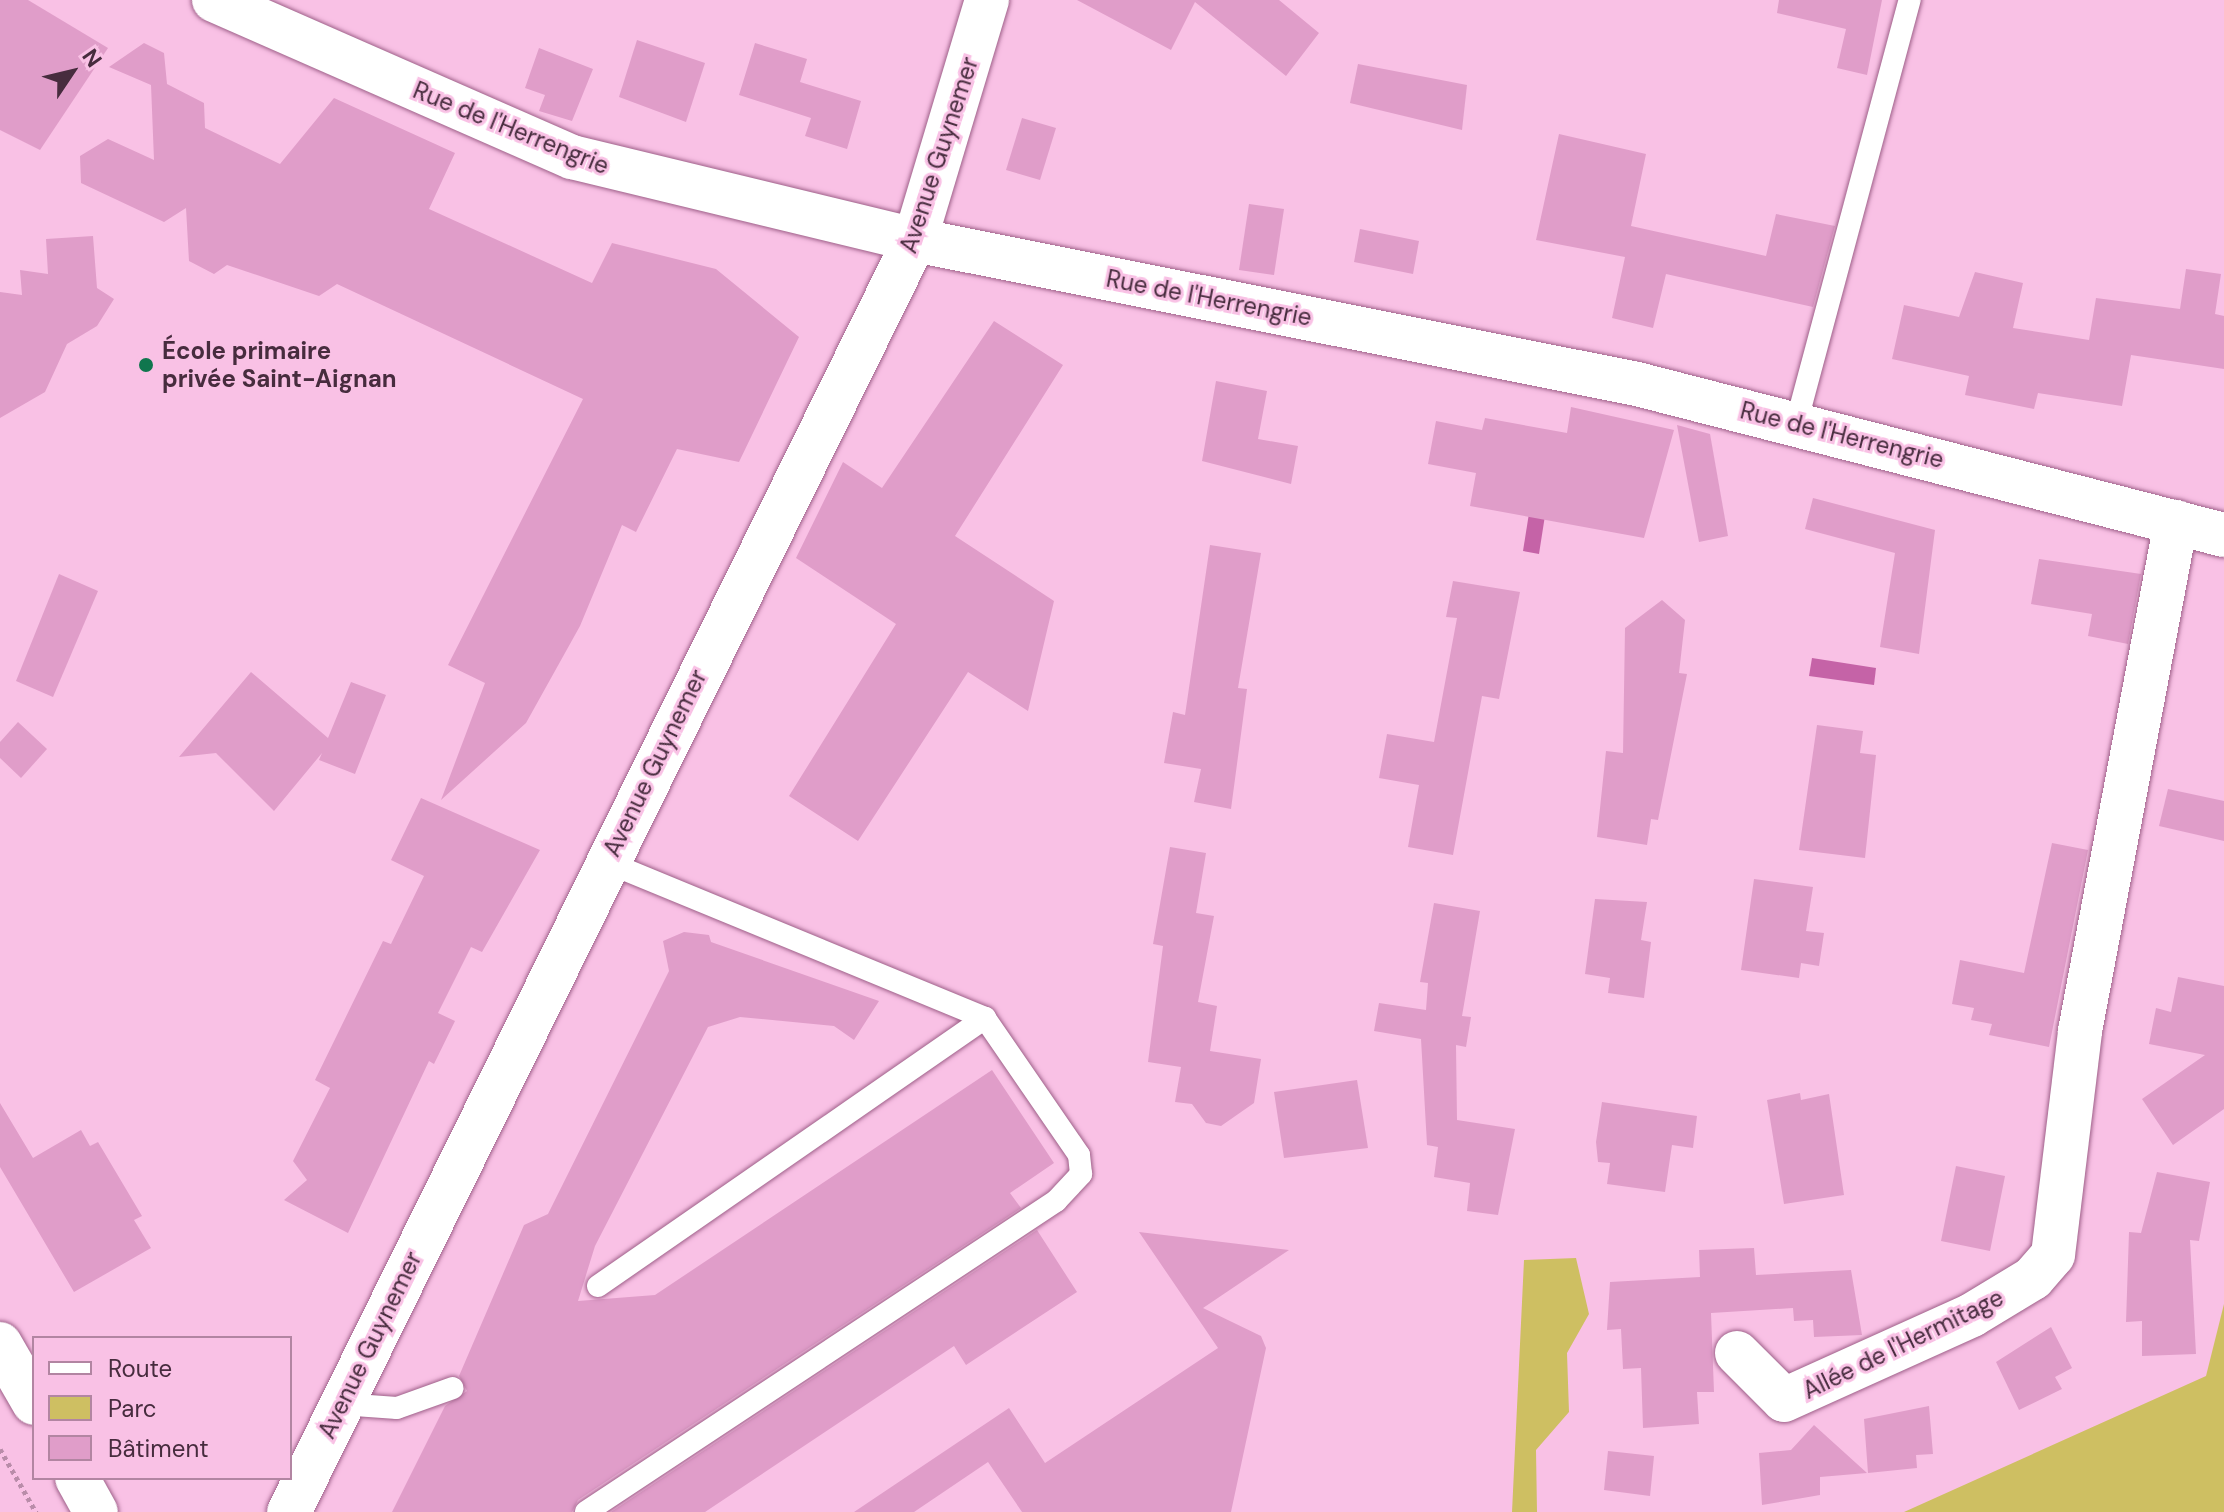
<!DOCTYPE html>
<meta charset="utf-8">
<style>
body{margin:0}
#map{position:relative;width:2224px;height:1512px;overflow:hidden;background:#f9c1e5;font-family:"DM Sans",sans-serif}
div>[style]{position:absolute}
.green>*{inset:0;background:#cebf62}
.water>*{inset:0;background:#c563a7}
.building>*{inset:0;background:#e09dc9}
.path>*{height:5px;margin-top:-2.5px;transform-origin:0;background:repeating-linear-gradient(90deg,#b98ca9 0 4px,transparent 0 8px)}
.roads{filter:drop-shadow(0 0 2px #9e6089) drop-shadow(0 0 2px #9e6089)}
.service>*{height:22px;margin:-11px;padding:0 11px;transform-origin:11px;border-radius:11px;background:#fff}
.minor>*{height:44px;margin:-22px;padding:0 22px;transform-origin:22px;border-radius:22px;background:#fff}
.tertiary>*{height:44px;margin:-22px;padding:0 22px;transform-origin:22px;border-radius:22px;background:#fff}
.dots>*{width:22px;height:22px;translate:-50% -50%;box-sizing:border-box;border:4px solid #f9c1e5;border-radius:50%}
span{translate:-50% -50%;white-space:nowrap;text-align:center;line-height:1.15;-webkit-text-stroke:6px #f9c1e5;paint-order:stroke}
.street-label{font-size:24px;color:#472c3e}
.poi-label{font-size:24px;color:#472c3e;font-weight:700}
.left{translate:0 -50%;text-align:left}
.legend{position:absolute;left:32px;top:1336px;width:260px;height:144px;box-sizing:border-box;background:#f9c1e5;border:2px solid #b285a2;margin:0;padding:10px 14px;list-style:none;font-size:24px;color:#472c3e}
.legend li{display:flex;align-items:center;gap:16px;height:40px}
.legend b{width:40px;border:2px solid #b285a2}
.north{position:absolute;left:32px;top:32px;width:80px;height:80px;-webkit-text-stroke:6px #f9c1e5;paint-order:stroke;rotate:55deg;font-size:22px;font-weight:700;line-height:32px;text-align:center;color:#472c3e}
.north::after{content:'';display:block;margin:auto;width:28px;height:36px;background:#472c3e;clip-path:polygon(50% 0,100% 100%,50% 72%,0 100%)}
</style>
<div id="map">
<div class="green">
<i style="clip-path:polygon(1576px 1258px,1589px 1314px,1567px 1353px,1569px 1412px,1536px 1450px,1537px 1512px,1512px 1512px,1524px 1260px)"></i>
<i style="clip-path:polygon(2224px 1304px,2224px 1512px,1904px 1512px,2206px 1376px)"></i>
</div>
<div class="water">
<i style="clip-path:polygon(1530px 507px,1546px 509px,1539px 554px,1523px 551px)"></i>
<i style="clip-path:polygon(1812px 658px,1876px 668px,1874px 685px,1809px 676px)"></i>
</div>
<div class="building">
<i style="clip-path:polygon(0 0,28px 0,108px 48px,40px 150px,0 130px)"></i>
<i style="clip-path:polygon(1077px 0,1279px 0,1319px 33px,1286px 76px,1195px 2px,1171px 50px)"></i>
<i style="clip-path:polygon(1779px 0,1882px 0,1867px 75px,1837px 68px,1846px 29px,1777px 13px)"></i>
<i style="clip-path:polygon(637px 40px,705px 63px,686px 122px,619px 97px)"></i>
<i style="clip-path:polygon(144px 43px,164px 53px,167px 84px,204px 103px,205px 128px,280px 164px,334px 98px,455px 153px,429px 209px,592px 283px,612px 243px,716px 269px,799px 337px,739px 462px,677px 449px,636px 532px,622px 525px,580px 626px,526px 723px,441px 800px,485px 683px,448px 665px,583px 399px,337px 284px,319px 296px,227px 265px,214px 274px,189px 261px,186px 208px,164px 222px,81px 183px,80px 156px,108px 139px,154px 160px,151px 85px,109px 67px)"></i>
<i style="clip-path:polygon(755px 43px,807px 59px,800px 82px,861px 101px,847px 149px,805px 136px,811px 118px,739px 95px)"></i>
<i style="clip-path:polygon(539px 48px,593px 69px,572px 121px,539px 111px,545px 95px,525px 88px)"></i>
<i style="clip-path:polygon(1358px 64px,1467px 85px,1462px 130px,1350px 103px)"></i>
<i style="clip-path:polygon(1022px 118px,1056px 128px,1040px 180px,1006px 170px)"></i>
<i style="clip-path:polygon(1559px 134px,1646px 154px,1631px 226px,1766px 256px,1776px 214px,1835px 226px,1813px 307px,1666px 274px,1653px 328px,1612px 318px,1625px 257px,1536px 240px)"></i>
<i style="clip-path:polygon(1249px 204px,1284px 209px,1274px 275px,1239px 270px)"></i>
<i style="clip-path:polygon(1360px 229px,1419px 241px,1413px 274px,1354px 262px)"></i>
<i style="clip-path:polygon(93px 236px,97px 288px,114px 299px,97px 326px,67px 344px,45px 392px,0 418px,0 292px,22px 295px,20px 270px,48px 274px,46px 239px)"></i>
<i style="clip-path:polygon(2186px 269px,2221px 274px,2215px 314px,2224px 316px,2224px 369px,2131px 355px,2122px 406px,2038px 393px,2034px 409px,1965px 395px,1969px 376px,1892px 359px,1904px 305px,1959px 317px,1975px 272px,2023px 283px,2013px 328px,2089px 340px,2096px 298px,2180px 309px)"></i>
<i style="clip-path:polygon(994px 321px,1063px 365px,955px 536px,1054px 601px,1028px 711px,968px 672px,858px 841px,789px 796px,896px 624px,796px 558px,843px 462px,882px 488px)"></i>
<i style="clip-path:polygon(1216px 381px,1267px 391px,1258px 439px,1298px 446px,1291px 484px,1202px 461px)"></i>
<i style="clip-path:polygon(1571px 407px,1674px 430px,1644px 538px,1470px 506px,1476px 473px,1428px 464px,1436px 421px,1482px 430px,1485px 418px,1567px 433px)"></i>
<i style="clip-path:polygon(1677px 425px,1710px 434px,1728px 536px,1699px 542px)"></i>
<i style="clip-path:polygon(1813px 498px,1935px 530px,1919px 654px,1880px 647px,1895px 553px,1805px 529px)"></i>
<i style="clip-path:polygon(1210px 545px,1261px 553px,1238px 688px,1247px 689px,1231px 809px,1194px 802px,1201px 769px,1164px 763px,1173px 712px,1185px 715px)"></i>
<i style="clip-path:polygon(2039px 559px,2141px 574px,2128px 644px,2088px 636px,2092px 614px,2031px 604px)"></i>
<i style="clip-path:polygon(59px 574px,98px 591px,53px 697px,16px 681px)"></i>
<i style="clip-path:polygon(1453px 581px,1520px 592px,1499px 699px,1482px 696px,1453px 855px,1408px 847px,1419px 785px,1379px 778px,1387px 734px,1434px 742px,1457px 618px,1446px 617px)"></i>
<i style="clip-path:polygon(1662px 600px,1685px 620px,1679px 673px,1687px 674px,1658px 820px,1651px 819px,1647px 845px,1597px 837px,1606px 751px,1623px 753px,1625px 628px)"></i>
<i style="clip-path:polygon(251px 672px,328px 738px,351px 682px,386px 695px,355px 774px,319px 760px,322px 753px,274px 811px,216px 753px,179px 757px)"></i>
<i style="clip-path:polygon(18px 722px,47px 749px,21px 778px,0 758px,0 742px)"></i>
<i style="clip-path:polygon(1817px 725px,1863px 731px,1860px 753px,1876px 755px,1865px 858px,1799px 850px)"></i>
<i style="clip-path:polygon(2168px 789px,2224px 801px,2224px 841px,2159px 826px)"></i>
<i style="clip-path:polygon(421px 798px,540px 850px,482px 952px,471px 947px,438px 1013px,455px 1021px,434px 1064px,429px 1061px,348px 1233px,284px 1200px,307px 1180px,293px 1161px,330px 1088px,315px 1080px,383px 941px,391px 944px,424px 876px,391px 860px)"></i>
<i style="clip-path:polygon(2052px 843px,2088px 850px,2049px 1047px,1989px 1035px,1992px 1024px,1971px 1020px,1974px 1008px,1952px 1004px,1960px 960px,2024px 973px)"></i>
<i style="clip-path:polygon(1170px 847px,1206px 853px,1196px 913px,1214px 916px,1198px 1002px,1217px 1006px,1210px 1051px,1261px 1059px,1254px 1103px,1221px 1126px,1206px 1123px,1192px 1104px,1175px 1102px,1181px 1067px,1148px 1062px,1163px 946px,1153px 944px)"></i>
<i style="clip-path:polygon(1754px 879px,1813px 887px,1806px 931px,1824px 933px,1819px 966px,1801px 963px,1799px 978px,1741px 970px)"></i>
<i style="clip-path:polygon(1595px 899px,1647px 902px,1641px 940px,1651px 942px,1644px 998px,1608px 993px,1610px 978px,1585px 974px)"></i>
<i style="clip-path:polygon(1434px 903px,1480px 911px,1462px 1016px,1471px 1017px,1466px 1047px,1456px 1045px,1457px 1120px,1515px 1129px,1498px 1215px,1467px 1211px,1470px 1183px,1434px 1177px,1438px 1147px,1427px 1145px,1421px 1039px,1374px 1031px,1379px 1003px,1426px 1010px,1428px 983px,1420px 982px)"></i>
<i style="clip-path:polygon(684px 932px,709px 935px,711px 942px,879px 1001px,854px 1040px,834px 1026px,740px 1017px,708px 1027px,595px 1246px,578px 1301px,655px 1295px,992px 1070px,1054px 1163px,1010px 1193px,1021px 1208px,578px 1500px,572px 1512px,392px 1512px,445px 1406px,467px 1391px,459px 1376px,524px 1225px,548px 1214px,669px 971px,663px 941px)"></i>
<i style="clip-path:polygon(2178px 977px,2224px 986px,2224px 1109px,2173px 1145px,2142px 1099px,2205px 1055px,2149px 1044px,2156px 1008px,2171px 1012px)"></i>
<i style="clip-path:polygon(1357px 1080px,1368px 1148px,1284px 1158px,1274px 1092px)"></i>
<i style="clip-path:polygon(1800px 1093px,1801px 1100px,1829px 1094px,1844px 1195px,1784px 1204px,1767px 1100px)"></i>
<i style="clip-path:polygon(1602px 1102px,1697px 1116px,1693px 1148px,1672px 1145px,1665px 1192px,1607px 1184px,1610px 1163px,1598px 1162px,1596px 1142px)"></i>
<i style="clip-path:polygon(0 1103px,33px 1158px,81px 1130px,90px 1146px,98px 1142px,142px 1216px,134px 1220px,151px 1248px,74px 1292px,0 1167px)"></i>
<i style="clip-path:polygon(1956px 1166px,2005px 1176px,1990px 1251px,1941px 1241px)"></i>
<i style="clip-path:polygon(2157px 1172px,2210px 1182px,2199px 1241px,2190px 1240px,2196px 1354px,2142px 1356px,2142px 1321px,2126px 1322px,2129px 1232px,2141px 1233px)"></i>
<i style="clip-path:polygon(1037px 1230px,1077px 1292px,966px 1365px,954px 1346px,705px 1512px,611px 1512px)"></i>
<i style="clip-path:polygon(1139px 1232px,1289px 1250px,1203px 1308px,1261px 1336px,1266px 1348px,1231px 1512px,1022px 1512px,988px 1462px,914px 1512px,854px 1512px,1009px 1408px,1045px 1463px,1218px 1348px)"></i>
<i style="clip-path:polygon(1754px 1248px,1756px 1275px,1851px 1270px,1862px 1335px,1814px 1337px,1813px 1320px,1794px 1321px,1793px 1308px,1711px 1313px,1714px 1392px,1697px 1392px,1699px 1424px,1643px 1428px,1641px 1368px,1623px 1369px,1621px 1329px,1607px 1330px,1610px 1282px,1700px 1277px,1699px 1250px)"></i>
<i style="clip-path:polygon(2051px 1327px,2072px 1368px,2055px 1377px,2062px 1389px,2019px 1410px,1996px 1362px)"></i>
<i style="clip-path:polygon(1929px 1406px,1933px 1454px,1916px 1455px,1917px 1468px,1868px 1473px,1864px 1419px)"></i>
<i style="clip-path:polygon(1814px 1425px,1867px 1473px,1820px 1477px,1820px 1495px,1762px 1505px,1759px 1453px,1791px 1450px)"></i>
<i style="clip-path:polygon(1608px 1451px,1654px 1456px,1650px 1496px,1604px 1490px)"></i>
</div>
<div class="path">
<i style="left:0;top:1449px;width:73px;rotate:60.3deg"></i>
</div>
<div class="roads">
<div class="service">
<i style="left:1796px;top:424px;width:439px;rotate:-75deg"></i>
<i style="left:598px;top:1286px;width:471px;rotate:-34.7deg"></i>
<i style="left:341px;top:1404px;width:56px;rotate:4.1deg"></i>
<i style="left:397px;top:1408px;width:59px;rotate:-19.7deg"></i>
<i style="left:586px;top:1512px;width:564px;rotate:-33.49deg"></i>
<i style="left:1056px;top:1201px;width:37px;rotate:-47deg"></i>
<i style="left:1081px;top:1174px;width:19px;rotate:-96deg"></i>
<i style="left:1079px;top:1155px;width:166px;rotate:-124.5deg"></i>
<i style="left:985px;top:1018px;width:410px;rotate:-157.6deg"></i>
</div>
<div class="minor">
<i style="left:214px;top:0;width:391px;rotate:23.7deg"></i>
<i style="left:572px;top:157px;width:353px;rotate:13.6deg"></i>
<i style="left:915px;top:240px;width:251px;rotate:-73.3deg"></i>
<i style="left:1737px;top:1353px;width:66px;rotate:45deg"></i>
<i style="left:1784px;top:1400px;width:206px;rotate:-24.3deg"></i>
<i style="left:1972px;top:1315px;width:71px;rotate:-31.2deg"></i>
<i style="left:2033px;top:1278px;width:30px;rotate:-49deg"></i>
<i style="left:2053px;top:1255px;width:226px;rotate:-83.1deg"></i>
<i style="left:2080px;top:1031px;width:518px;rotate:-79.32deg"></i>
</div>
<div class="tertiary">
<i style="left:0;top:1344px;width:68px;rotate:60deg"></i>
<i style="left:77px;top:1478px;width:39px;rotate:61deg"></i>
<i style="left:289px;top:1512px;width:1418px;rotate:-63.8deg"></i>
<i style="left:915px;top:240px;width:736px;rotate:11.28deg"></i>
<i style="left:1637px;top:384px;width:606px;rotate:14.43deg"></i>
</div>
</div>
<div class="dots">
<i style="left:146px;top:365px;background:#10764e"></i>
</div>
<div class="street-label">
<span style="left:511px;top:128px;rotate:22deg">Rue de l'Herrengrie</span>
<span style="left:939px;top:155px;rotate:-72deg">Avenue Guynemer</span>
<span style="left:1209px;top:298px;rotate:11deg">Rue de l'Herrengrie</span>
<span style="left:1842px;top:435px;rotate:14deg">Rue de l'Herrengrie</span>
<span style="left:655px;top:763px;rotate:-64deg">Avenue Guynemer</span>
<span style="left:1903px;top:1344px;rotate:-26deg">Allée de l'Hermitage</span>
<span style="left:370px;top:1345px;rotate:-64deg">Avenue Guynemer</span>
</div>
<div class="poi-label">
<span class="left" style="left:162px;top:365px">École primaire<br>privée Saint-Aignan</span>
</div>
<ul class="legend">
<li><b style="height:10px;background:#fff"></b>Route</li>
<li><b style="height:22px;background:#cebf62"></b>Parc</li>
<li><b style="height:22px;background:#e09dc9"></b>Bâtiment</li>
</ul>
<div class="north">N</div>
</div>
